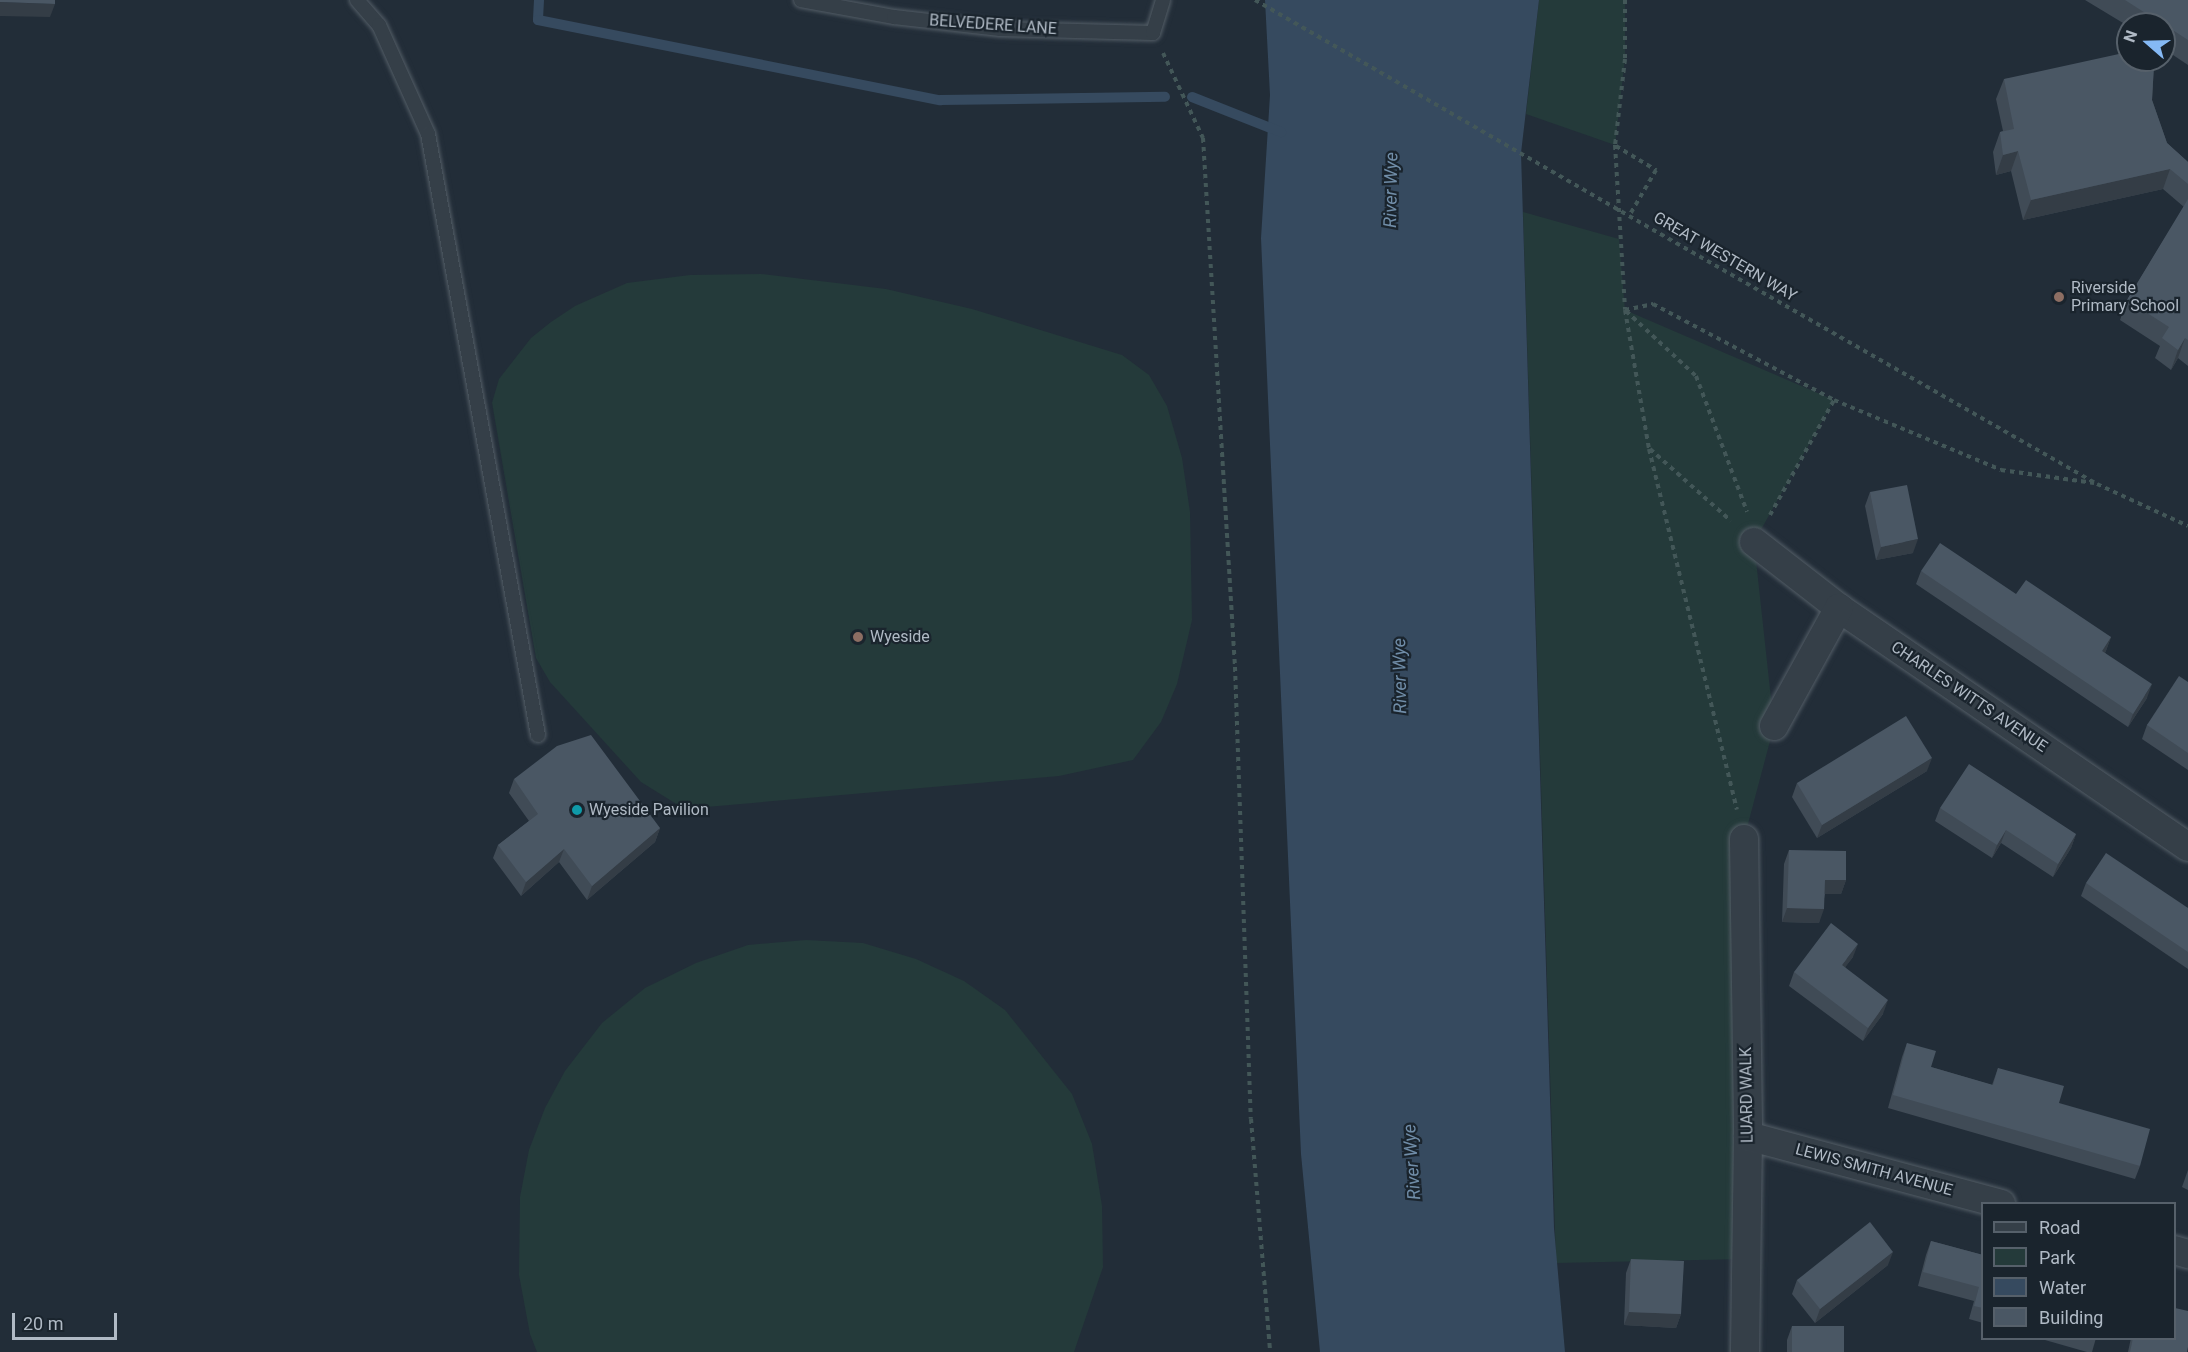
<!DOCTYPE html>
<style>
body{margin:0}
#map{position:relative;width:2188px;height:1352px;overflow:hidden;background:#222d38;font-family:Roboto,sans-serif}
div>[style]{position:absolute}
.green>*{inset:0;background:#243a3a}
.water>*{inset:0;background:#364a5f}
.stream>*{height:10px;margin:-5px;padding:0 5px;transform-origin:5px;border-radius:5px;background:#364a5f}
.path>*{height:4px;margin-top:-2px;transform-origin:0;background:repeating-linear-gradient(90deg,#435758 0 4.5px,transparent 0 9px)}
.roads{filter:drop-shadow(0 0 2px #535d66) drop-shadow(0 0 2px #535d66)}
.lane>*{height:14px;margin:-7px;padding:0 7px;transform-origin:7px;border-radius:7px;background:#353f48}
.street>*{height:28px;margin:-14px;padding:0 14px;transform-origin:14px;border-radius:14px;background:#353f48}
.path-bridge>*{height:4px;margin-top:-2px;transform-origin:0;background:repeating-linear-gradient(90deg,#435758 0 4.5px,transparent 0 9px)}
.wall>*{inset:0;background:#404b56}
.shaded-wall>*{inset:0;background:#343d46}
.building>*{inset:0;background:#4a5764}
.dots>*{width:16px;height:16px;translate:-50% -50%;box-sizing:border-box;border:3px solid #1a242d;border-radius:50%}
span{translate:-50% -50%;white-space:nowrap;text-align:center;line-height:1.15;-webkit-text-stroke:4.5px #1a242d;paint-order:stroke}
.street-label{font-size:16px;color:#b0bac5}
.poi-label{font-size:16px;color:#b0bac5}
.left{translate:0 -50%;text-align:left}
.water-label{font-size:18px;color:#708da8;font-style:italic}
.legend{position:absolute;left:1981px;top:1202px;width:195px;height:138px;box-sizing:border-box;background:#1a242d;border:2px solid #56606a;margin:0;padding:8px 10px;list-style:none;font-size:18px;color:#b0bac5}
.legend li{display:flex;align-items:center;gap:12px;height:30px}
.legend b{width:30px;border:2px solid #56606a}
.north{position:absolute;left:2116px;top:12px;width:60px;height:60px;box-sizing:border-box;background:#1a242d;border:2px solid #56606a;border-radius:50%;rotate:290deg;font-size:16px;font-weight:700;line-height:24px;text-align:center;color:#b0bac5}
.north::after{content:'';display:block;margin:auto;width:21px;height:27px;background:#85b9f4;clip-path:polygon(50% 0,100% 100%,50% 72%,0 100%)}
.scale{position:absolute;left:12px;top:1313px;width:105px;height:27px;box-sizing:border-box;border:3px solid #b0bac5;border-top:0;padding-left:8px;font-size:18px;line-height:21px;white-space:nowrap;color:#b0bac5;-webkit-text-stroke:4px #1a242d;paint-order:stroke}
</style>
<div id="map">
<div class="green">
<i style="clip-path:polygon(1539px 0,1625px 0,1625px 59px,1615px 145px,1526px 114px)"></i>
<i style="clip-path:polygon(1523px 212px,1619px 239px,1625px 310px,1834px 400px,1754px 542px,1774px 726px,1744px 839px,1745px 1259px,1556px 1263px)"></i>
<i style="clip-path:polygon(761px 274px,886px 289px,972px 309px,1122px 355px,1149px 375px,1167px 406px,1182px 458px,1190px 512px,1192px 620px,1177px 684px,1161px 722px,1133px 760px,1059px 776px,695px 808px,678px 805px,641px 782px,550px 682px,536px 658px,492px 403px,499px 379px,531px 338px,551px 322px,575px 306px,627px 283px,690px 275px)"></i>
<i style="clip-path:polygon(806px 940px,863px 943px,916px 959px,964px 981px,1005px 1010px,1072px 1094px,1092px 1144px,1102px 1206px,1103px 1267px,1074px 1352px,537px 1352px,530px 1334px,519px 1275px,520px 1197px,529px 1150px,545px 1108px,565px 1071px,602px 1023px,645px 988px,696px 963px,748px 945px)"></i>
</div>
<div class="water">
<i style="clip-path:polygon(1265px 0,1539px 0,1521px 153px,1554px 1228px,1565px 1352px,1320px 1352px,1301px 1154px,1261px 238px,1270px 95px)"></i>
</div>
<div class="stream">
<i style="left:539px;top:0;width:20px;rotate:93deg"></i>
<i style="left:538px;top:20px;width:410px;rotate:11.3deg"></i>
<i style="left:940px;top:100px;width:225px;rotate:-0.8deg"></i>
<i style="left:1192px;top:97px;width:96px;rotate:21.5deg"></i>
</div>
<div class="path">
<i style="left:1625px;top:0;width:59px;rotate:90deg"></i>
<i style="left:1625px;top:59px;width:87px;rotate:96.6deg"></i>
<i style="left:1615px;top:145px;width:165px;rotate:86.5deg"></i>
<i style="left:1625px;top:310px;width:141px;rotate:80.2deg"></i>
<i style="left:1649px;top:449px;width:371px;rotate:76.3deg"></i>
<i style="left:1163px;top:53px;width:94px;rotate:64.8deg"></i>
<i style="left:1203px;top:138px;width:530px;rotate:86.54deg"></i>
<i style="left:1235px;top:667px;width:452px;rotate:88deg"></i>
<i style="left:1251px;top:1119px;width:234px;rotate:85.3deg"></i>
<i style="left:1616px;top:146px;width:47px;rotate:31deg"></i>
<i style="left:1656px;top:170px;width:53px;rotate:120.4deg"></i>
<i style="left:1629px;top:216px;width:539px;rotate:29.8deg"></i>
<i style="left:2097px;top:484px;width:100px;rotate:24.8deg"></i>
<i style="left:1625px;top:310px;width:29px;rotate:-12deg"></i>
<i style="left:1653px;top:304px;width:205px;rotate:27.9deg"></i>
<i style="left:1834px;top:400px;width:181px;rotate:22.7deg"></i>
<i style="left:2001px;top:470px;width:94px;rotate:8deg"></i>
<i style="left:1626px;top:311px;width:96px;rotate:42.9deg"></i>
<i style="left:1696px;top:376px;width:145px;rotate:69.4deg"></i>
<i style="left:1650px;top:449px;width:108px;rotate:41.6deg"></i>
<i style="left:1770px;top:515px;width:132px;rotate:-60.9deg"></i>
</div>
<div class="roads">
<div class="lane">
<i style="left:357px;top:0;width:33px;rotate:49deg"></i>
<i style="left:379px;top:25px;width:120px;rotate:65.8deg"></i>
<i style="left:428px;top:134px;width:611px;rotate:79.63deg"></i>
<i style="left:801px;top:0;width:95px;rotate:10.4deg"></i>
<i style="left:894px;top:17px;width:107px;rotate:6.5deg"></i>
<i style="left:1000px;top:29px;width:153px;rotate:1.5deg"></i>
<i style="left:1153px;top:33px;width:34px;rotate:-73deg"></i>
</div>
<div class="street">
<i style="left:1754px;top:542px;width:108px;rotate:37.8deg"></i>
<i style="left:1839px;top:608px;width:423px;rotate:34.4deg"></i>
<i style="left:1774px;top:726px;width:135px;rotate:-61.2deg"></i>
<i style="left:1744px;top:839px;width:297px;rotate:89.2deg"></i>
<i style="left:1748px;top:1136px;width:216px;rotate:90.8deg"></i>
<i style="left:1748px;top:1136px;width:262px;rotate:15deg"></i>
<i style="left:2174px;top:1250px;width:15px;rotate:16deg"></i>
</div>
</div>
<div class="path-bridge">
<i style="left:1255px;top:0;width:432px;rotate:30deg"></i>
</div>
<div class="wall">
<i style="clip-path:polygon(2085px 0,2188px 0,2188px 65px,2164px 49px,2164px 24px,2128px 24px,2128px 26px)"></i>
<i style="clip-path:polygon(2154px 65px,2152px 100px,2167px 143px,2188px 162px,2188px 366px,2178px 358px,2171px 370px,2155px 358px,2160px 346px,2120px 320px,2127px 300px,2184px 207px,2163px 189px,2023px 220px,2011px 171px,1996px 175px,1993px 152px,2000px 132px,2003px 131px,1996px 99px,2004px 79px)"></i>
<i style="clip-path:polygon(1870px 492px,1913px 553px,1876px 560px,1865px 506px)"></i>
<i style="clip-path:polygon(1921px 571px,2016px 594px,2111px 637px,2105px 653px,2147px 698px,2128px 727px,1916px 584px)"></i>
<i style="clip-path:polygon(2188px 682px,2188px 770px,2142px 739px,2147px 725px)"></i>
<i style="clip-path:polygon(1927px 771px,1817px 838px,1792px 797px,1797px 783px)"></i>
<i style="clip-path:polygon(514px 779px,660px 828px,655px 842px,587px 900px,559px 862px,521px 896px,493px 858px,498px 845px,529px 821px,509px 793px)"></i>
<i style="clip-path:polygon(1940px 808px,2076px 834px,2071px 848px,2053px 877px,2001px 843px,1992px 858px,1935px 821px)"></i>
<i style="clip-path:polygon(1789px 850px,1846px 880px,1841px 894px,1825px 894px,1819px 923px,1782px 922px,1784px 864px)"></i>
<i style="clip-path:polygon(2086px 883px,2188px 908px,2188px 969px,2081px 896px)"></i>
<i style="clip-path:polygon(1853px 957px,1845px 967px,1883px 1014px,1863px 1041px,1789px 986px,1794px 972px)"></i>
<i style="clip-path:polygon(1907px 1043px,1931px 1067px,1992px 1085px,1998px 1068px,2059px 1103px,2140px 1166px,2135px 1179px,1888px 1108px,1902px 1057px)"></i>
<i style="clip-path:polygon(2188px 1170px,2188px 1190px,2182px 1187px)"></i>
<i style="clip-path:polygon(1931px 1241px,1983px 1255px,1983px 1323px,1969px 1319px,1974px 1301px,1918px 1286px,1926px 1255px)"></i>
<i style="clip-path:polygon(1631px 1259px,1681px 1314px,1676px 1328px,1624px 1325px,1626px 1273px)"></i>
<i style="clip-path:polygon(1888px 1265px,1815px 1323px,1792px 1294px,1797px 1280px)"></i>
<i style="clip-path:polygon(1792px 1326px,1844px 1352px,1787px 1352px,1787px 1340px)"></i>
<i style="clip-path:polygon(2038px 1338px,2096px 1338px,2092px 1352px,2087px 1352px)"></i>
<i style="clip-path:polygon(2131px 1338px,2175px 1338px,2187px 1352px,2128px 1352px)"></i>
</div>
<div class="shaded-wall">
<i style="clip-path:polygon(0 2px,55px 4px,50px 17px,0 16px)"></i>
<i style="clip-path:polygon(2018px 151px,2011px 171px,1996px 175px,2003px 155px)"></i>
<i style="clip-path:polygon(2170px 169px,2163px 189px,2023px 220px,2031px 200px)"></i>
<i style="clip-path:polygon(2185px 338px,2178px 358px,2171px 370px,2178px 350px)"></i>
<i style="clip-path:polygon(1918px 539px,1913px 553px,1876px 560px,1881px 547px)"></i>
<i style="clip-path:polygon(2111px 637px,2106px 651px,2097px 665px,2102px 651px)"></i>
<i style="clip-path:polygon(2152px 684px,2147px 698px,2128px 727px,2133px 714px)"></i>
<i style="clip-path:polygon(1932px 758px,1927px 771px,1817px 838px,1822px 825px)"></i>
<i style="clip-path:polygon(660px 828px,655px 842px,587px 900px,592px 886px)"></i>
<i style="clip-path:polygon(2006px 830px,2001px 843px,1992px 858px,1997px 845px)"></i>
<i style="clip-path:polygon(2076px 834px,2071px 848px,2053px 877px,2058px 864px)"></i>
<i style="clip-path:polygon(564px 849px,559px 862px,521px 896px,526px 882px)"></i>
<i style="clip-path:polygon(1825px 880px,1846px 880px,1841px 894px,1820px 894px)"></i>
<i style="clip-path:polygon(1787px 908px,1824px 909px,1819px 923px,1782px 922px)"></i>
<i style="clip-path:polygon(1858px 944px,1853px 957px,1837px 978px,1842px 965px)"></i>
<i style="clip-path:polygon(1888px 1000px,1883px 1014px,1863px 1041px,1868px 1028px)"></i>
<i style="clip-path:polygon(1893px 1252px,1888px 1265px,1815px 1323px,1820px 1309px)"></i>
<i style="clip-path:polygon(1629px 1312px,1681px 1314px,1676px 1328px,1624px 1325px)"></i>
</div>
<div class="building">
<i style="clip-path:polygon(0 0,55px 0,55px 4px,0 2px)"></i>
<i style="clip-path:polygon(2125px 0,2188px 0,2188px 40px,2168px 27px,2164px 37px,2164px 24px,2147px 24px,2150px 16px)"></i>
<i style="clip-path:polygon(2128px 52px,2128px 60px,2155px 60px,2154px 64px,2152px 100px,2167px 143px,2188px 162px,2188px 184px,2170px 169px,2031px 200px,2018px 151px,2003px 155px,2000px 132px,2014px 129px,2004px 79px)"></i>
<i style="clip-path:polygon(2188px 199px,2188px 340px,2185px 338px,2178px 350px,2162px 338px,2169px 327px,2127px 300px)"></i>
<i style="clip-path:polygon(1907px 485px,1918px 539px,1881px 547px,1870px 492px)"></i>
<i style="clip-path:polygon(1940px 543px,2016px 594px,2026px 580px,2111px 637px,2102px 651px,2152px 684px,2133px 714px,1921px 571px)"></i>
<i style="clip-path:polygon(2179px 676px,2188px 682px,2188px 753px,2147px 725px)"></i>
<i style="clip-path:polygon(1906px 716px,1932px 758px,1822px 825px,1797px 783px)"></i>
<i style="clip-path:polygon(591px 735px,660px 828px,592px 886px,564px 849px,526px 882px,498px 845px,538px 814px,514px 779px,557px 746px)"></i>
<i style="clip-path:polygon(1969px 764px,2076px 834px,2058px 864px,2006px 830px,1997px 845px,1940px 808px)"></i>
<i style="clip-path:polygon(1789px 850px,1846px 851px,1846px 880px,1825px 880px,1824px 909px,1787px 908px)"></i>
<i style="clip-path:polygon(2106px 853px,2188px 908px,2188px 952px,2086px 883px)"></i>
<i style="clip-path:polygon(1831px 923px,1858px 944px,1842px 965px,1888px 1000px,1868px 1028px,1794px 972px)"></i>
<i style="clip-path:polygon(1907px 1043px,1936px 1051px,1931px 1067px,1993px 1085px,1998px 1068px,2064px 1086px,2059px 1103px,2150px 1129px,2140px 1166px,1893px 1095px)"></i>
<i style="clip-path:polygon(1870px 1222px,1893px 1252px,1820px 1309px,1797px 1280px)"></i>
<i style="clip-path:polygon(1931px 1241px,1983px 1255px,1983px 1308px,1974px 1306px,1979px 1287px,1923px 1272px)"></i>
<i style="clip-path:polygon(1631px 1259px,1684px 1261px,1681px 1314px,1629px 1312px)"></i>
<i style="clip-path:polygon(2175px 1308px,2188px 1311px,2188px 1347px,2187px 1352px,2130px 1352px,2133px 1338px,2175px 1338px)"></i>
<i style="clip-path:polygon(1792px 1326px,1844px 1326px,1844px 1352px,1792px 1352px)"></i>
</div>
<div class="dots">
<i style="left:2059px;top:297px;background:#8d6e63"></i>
<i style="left:858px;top:637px;background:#8d6e63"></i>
<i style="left:577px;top:810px;background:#0f9aa8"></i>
</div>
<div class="street-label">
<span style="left:993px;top:25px;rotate:4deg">BELVEDERE LANE</span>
<span style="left:1725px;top:257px;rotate:30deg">GREAT WESTERN WAY</span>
<span style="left:1969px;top:697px;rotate:34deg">CHARLES WITTS AVENUE</span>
<span style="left:1747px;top:1095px;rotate:-91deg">LUARD WALK</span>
<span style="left:1874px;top:1170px;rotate:15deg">LEWIS SMITH AVENUE</span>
</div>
<div class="poi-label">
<span class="left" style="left:2071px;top:297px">Riverside<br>Primary School</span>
<span class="left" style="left:870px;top:637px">Wyeside</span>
<span class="left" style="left:589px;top:810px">Wyeside Pavilion</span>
</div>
<div class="water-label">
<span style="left:1391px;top:190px;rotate:-89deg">River Wye</span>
<span style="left:1400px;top:676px;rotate:-91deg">River Wye</span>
<span style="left:1412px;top:1162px;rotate:-94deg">River Wye</span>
</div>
<ul class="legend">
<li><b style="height:8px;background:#353f48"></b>Road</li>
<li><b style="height:16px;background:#243a3a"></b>Park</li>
<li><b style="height:16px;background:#364a5f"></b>Water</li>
<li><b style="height:16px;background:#4a5764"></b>Building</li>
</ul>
<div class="north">N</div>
<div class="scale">20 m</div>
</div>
